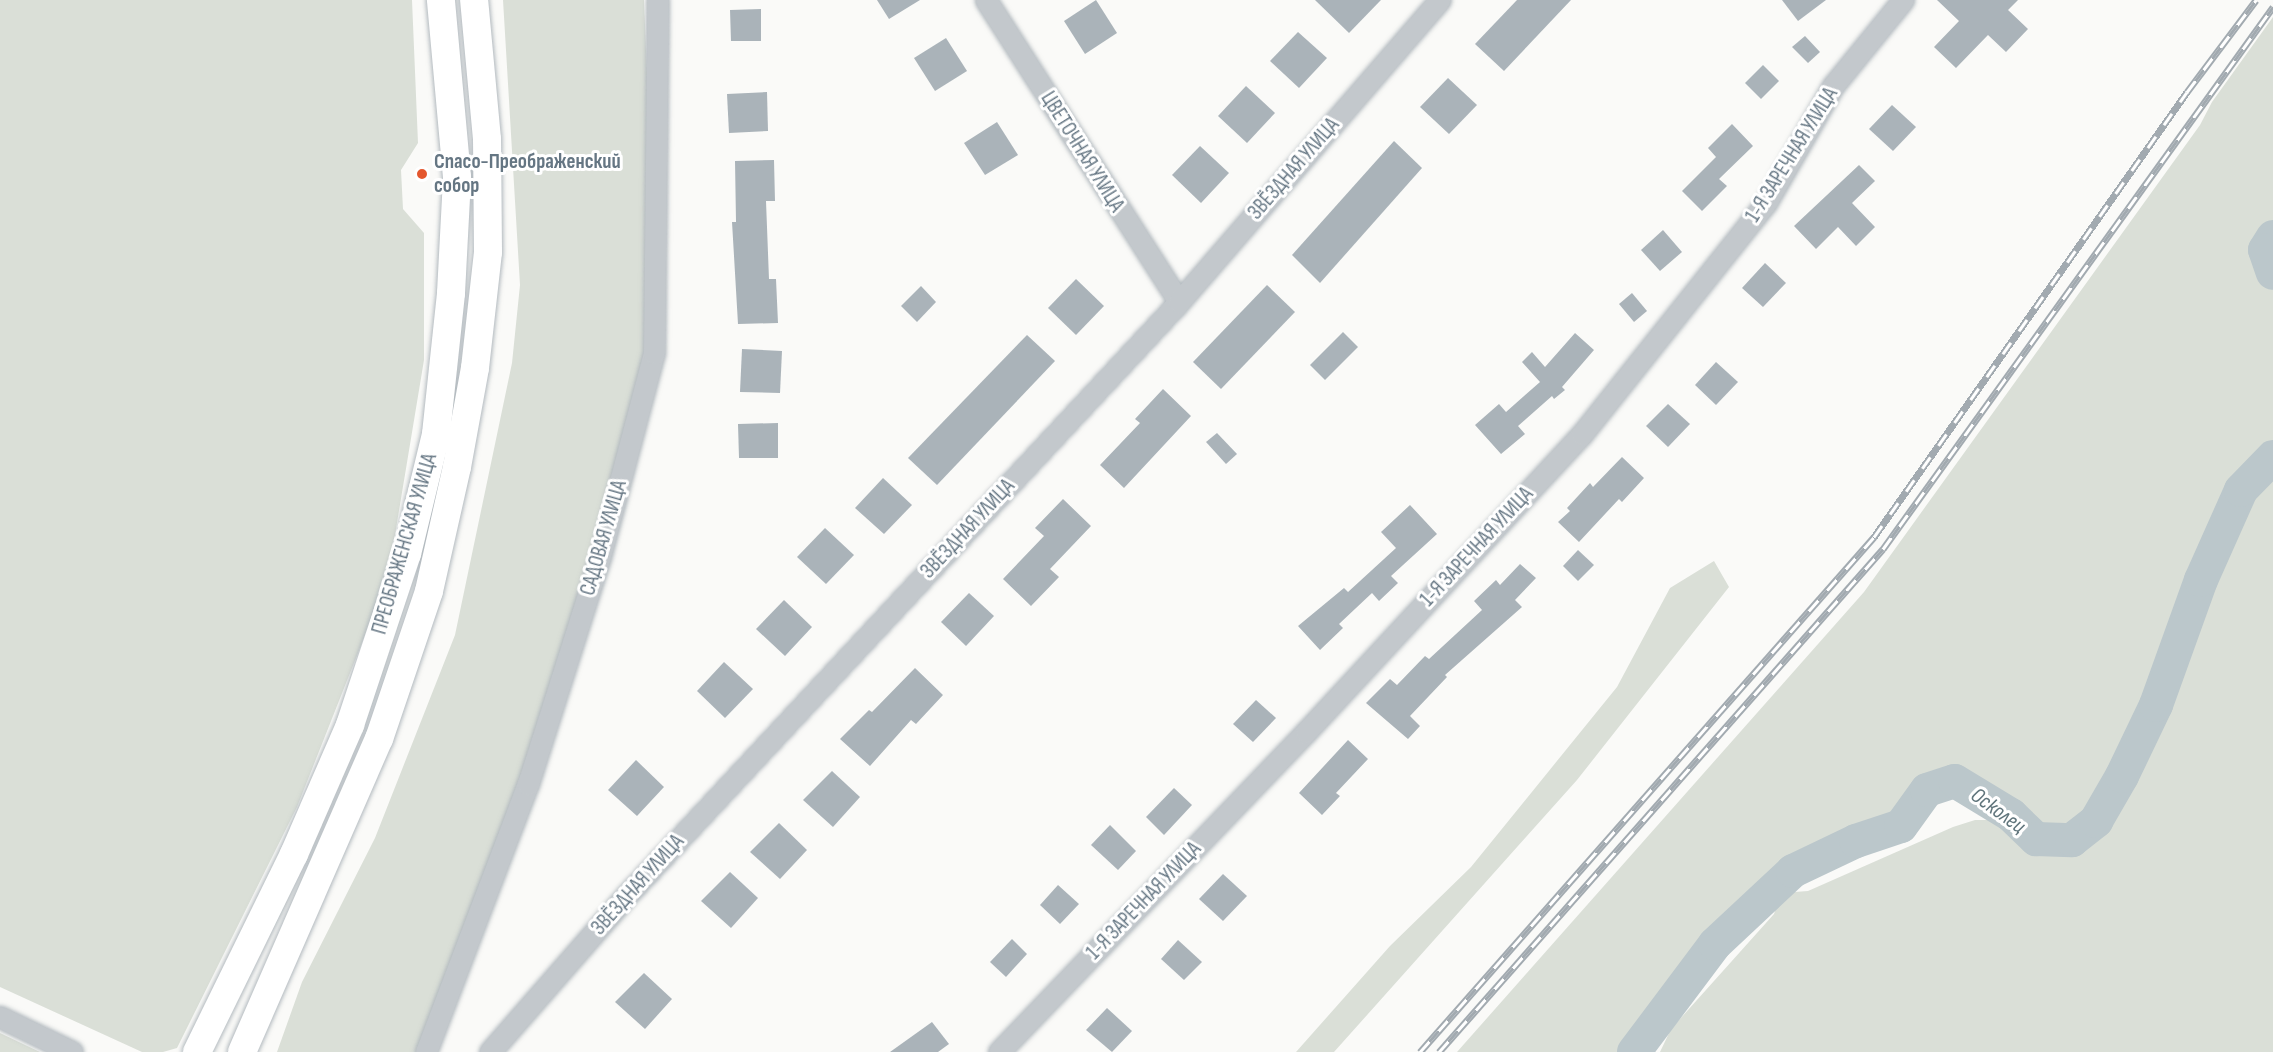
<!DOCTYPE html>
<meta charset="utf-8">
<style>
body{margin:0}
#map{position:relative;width:2273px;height:1052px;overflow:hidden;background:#fafaf8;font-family:"Sofia Sans Condensed",sans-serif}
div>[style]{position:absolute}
.green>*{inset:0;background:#dadfd7}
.river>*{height:34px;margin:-17px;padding:0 17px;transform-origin:17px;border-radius:17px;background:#bbc7cb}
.building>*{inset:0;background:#aab3b9}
.roads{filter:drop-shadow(0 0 2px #b3babf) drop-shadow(0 0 2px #b3babf)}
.street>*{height:21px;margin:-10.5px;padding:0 10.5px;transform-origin:10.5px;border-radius:10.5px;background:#c3c8cc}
.secondary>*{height:28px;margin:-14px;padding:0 14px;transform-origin:14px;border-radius:14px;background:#fff}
.rail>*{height:7px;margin-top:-3.5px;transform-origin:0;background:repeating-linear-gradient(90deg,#fff 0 14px,#a2aab0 0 28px);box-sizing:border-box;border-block:2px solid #a2aab0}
.dots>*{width:16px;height:16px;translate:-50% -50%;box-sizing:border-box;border:3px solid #fff;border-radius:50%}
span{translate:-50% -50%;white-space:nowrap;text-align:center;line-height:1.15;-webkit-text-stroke:6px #fff;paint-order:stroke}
.street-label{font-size:21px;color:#657683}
.poi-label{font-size:21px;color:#657683;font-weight:700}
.left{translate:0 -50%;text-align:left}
.water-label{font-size:22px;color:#60757c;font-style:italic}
</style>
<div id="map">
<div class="green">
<i style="clip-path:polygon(0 0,412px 0,418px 143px,401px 170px,403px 209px,424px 233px,424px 360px,388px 577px,297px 807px,177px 1048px,163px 1052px,142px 1052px,0 987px)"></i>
<i style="clip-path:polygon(503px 0,644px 0,654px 248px,650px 367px,592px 580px,419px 1052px,277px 1052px,302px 982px,375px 838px,455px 635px,512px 363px,520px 285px)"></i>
<i style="clip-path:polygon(2273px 17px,2273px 223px,2260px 248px,2273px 285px,2273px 450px,2236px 486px,2192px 586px,2125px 751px,2120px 773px,2093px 820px,2071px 838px,2037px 837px,2014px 814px,1955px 778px,1925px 786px,1899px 822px,1855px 837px,1790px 867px,1710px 941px,1627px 1052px,1457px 1052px,1864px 592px,2200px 125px,2212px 102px)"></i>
<i style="clip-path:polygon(2273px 466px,2273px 1052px,1660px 1052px,1671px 1029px,1774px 914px,1781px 893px,1808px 891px,1953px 827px,1975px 820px,2009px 820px,2035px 845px,2077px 845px,2101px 823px,2137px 763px,2246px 492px)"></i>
<i style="clip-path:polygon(1714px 561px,1729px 587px,1577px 780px,1334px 1052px,1296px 1052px,1390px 946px,1471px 867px,1617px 687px,1670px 588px)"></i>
<i style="clip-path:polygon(0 1033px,40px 1052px,0 1052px)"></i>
</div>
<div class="river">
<i style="left:2273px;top:237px;width:15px;rotate:122deg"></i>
<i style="left:2265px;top:250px;width:24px;rotate:71deg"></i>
<i style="left:1634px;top:1052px;width:135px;rotate:-53.1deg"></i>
<i style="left:1715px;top:944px;width:107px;rotate:-43.1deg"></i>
<i style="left:1793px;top:871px;width:70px;rotate:-25.5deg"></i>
<i style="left:1856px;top:841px;width:47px;rotate:-18.4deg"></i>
<i style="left:1901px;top:826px;width:44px;rotate:-54.2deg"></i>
<i style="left:1927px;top:790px;width:29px;rotate:-18deg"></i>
<i style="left:1955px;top:781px;width:66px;rotate:31.3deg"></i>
<i style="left:2011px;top:815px;width:35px;rotate:44deg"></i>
<i style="left:2036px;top:839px;width:36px;rotate:2deg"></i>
<i style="left:2072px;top:840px;width:31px;rotate:-38deg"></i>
<i style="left:2096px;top:821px;width:52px;rotate:-60deg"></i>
<i style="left:2122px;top:776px;width:79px;rotate:-64.4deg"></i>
<i style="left:2156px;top:705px;width:133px;rotate:-70.2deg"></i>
<i style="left:2201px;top:580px;width:98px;rotate:-66deg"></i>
<i style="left:2241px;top:490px;width:46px;rotate:-45.9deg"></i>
</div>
<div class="building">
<i style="clip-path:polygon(877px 0,920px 0,889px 19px)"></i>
<i style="clip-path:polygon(1096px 0,1117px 33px,1085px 54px,1064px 21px)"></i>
<i style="clip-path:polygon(1315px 0,1381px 0,1349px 33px)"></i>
<i style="clip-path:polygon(1517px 0,1571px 0,1504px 71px,1475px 44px)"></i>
<i style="clip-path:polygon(1782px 0,1826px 0,1798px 21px)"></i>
<i style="clip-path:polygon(1937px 0,2018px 0,2008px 10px,2028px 29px,2006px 52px,1988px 35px,1956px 68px,1934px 47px,1959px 21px)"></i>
<i style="clip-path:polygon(761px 9px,761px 41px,731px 41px,730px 10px)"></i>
<i style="clip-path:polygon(1298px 32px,1327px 58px,1299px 88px,1270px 61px)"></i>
<i style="clip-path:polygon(1805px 36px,1820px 52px,1808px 63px,1792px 47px)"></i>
<i style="clip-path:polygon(946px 38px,967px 71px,935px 91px,914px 58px)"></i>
<i style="clip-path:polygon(1763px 65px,1779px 81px,1761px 99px,1745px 83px)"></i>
<i style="clip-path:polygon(1448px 78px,1477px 105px,1449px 134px,1420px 107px)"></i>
<i style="clip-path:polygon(1246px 86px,1275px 113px,1247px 143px,1218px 116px)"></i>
<i style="clip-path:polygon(767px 92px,768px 131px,729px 133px,727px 94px)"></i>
<i style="clip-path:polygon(1892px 105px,1916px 127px,1893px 151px,1869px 129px)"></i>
<i style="clip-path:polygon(997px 122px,1018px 155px,985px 175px,964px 143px)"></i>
<i style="clip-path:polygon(1732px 124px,1753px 146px,1719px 179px,1727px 186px,1702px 211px,1682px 191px,1716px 157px,1708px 148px)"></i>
<i style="clip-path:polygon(1394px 141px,1422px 168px,1320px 283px,1292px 255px)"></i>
<i style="clip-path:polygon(1200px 146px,1229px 173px,1201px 203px,1172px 175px)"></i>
<i style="clip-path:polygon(774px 160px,775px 201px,766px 201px,769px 279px,776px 279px,778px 323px,738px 324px,732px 222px,736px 222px,735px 161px)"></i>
<i style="clip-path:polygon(1859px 165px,1875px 181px,1852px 203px,1875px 227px,1856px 246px,1838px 227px,1816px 249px,1794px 226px)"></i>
<i style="clip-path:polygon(1663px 230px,1682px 252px,1660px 271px,1641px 250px)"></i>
<i style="clip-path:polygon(1765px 263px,1786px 283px,1763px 307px,1742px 288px)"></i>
<i style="clip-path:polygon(1076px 279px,1104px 306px,1076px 335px,1048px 308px)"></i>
<i style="clip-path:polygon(1267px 285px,1295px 312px,1221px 389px,1193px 362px)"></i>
<i style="clip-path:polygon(921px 286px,936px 302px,917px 322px,901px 306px)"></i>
<i style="clip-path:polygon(1632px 293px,1647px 311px,1634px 322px,1619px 304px)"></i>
<i style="clip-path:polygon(1343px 332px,1358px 347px,1325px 380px,1310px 365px)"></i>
<i style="clip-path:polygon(1575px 333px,1594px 350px,1562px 387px,1565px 390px,1554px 399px,1552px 396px,1518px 426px,1525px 434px,1501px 454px,1475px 425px,1499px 404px,1506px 412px,1540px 382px,1522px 362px,1532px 352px,1545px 367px)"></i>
<i style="clip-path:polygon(1027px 335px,1055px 361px,937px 485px,908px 458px)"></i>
<i style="clip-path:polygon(742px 349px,782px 351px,780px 393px,740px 392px)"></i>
<i style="clip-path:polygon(1716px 362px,1738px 382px,1716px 405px,1695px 385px)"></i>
<i style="clip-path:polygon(1163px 389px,1191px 416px,1124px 488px,1100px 465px,1140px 423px,1135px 419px)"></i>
<i style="clip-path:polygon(1668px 404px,1690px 424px,1668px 447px,1646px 426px)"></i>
<i style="clip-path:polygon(778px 423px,778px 458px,739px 458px,738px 424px)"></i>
<i style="clip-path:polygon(1217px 433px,1237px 454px,1226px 464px,1206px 442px)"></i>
<i style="clip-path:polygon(1622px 457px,1644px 478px,1622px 502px,1619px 499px,1579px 542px,1558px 522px,1570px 511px,1567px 508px,1590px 483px,1593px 487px)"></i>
<i style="clip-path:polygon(883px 478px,912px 505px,884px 534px,855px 508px)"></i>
<i style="clip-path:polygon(1063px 499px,1091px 526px,1050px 569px,1059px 577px,1031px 606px,1003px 579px,1044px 536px,1035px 528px)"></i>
<i style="clip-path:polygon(1410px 505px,1437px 534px,1391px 576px,1398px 583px,1379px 601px,1372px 593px,1339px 624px,1343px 628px,1320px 650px,1298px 626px,1344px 588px,1348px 592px,1396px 548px,1381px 532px)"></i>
<i style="clip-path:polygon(825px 528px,854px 555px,826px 584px,797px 557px)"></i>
<i style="clip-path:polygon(1578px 550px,1594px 565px,1578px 581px,1563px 566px)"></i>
<i style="clip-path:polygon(1520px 564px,1536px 578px,1515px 600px,1522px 607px,1445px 675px,1447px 677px,1410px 716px,1420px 726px,1408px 739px,1366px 703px,1390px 679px,1397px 685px,1425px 656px,1429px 659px,1482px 610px,1474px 601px,1496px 580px,1500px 585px)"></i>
<i style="clip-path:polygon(969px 593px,994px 616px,966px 646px,941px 622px)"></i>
<i style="clip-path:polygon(784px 600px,812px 627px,785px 656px,756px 629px)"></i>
<i style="clip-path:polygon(724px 662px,753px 689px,725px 718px,697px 691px)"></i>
<i style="clip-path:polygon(915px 668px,943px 695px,916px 724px,911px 720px,870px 766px,840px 739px,869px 710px,872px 712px)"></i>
<i style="clip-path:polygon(1256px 700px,1276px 718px,1253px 742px,1233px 724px)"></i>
<i style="clip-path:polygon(1348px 740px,1368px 759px,1336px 793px,1340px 796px,1322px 815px,1299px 793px)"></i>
<i style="clip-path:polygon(636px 760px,664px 787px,637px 816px,608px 790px)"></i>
<i style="clip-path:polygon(832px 771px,860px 797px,833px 827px,803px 800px)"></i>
<i style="clip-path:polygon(1174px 788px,1192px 805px,1164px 835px,1146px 817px)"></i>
<i style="clip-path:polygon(779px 823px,807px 850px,780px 879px,750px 852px)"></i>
<i style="clip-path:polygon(1110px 825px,1136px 851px,1118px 870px,1091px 845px)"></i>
<i style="clip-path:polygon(730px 872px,758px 898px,731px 928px,701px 901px)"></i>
<i style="clip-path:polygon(1223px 874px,1247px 896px,1223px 921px,1199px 899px)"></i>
<i style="clip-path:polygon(1058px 885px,1079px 904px,1060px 924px,1040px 905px)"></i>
<i style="clip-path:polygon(1012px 939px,1027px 954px,1006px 977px,990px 962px)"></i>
<i style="clip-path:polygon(1178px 940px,1202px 962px,1184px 980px,1161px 959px)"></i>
<i style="clip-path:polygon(644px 973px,672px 999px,645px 1029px,615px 1002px)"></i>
<i style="clip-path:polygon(1107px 1008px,1132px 1031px,1112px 1052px,1086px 1030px)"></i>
<i style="clip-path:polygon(932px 1022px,949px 1044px,938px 1052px,890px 1052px)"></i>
</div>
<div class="roads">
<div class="street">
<i style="left:986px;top:0;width:358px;rotate:57.4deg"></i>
<i style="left:0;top:1017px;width:80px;rotate:25.9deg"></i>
<i style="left:426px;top:1052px;width:287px;rotate:-69.2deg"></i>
<i style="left:528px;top:784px;width:238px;rotate:-72.4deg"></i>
<i style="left:600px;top:557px;width:211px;rotate:-75.2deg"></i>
<i style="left:654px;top:353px;width:353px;rotate:-89.4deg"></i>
<i style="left:490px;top:1052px;width:210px;rotate:-48.9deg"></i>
<i style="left:628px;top:894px;width:809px;rotate:-47.05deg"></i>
<i style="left:1179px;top:302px;width:399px;rotate:-49.2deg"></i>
<i style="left:999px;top:1052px;width:443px;rotate:-46.2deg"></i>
<i style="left:1306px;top:732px;width:406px;rotate:-47.2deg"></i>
<i style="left:1582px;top:434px;width:295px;rotate:-51.5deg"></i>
<i style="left:1766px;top:203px;width:135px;rotate:-60.2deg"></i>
<i style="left:1833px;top:86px;width:111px;rotate:-50.9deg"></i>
</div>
<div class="secondary">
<i style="left:197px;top:1052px;width:220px;rotate:-63.9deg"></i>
<i style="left:294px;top:854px;width:141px;rotate:-66.5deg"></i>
<i style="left:350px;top:725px;width:180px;rotate:-71.6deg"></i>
<i style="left:407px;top:554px;width:123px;rotate:-76.4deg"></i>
<i style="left:436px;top:434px;width:142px;rotate:-83.9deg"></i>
<i style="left:451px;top:293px;width:116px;rotate:-87deg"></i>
<i style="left:457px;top:177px;width:178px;rotate:-95.2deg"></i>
<i style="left:242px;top:1052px;width:342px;rotate:-66.4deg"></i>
<i style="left:379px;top:739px;width:156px;rotate:-71.3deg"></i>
<i style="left:429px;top:591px;width:127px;rotate:-77.3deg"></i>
<i style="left:457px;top:467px;width:101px;rotate:-79.7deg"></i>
<i style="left:475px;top:368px;width:117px;rotate:-83.6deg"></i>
<i style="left:488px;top:252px;width:113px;rotate:-90.5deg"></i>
<i style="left:487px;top:139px;width:140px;rotate:-95.3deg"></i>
</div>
</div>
<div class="rail">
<i style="left:1420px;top:1052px;width:687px;rotate:-48.6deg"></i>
<i style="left:1874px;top:537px;width:544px;rotate:-54.88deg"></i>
<i style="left:2187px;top:92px;width:115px;rotate:-53.1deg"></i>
<i style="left:1439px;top:1052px;width:671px;rotate:-48.57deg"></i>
<i style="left:1883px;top:549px;width:668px;rotate:-54.26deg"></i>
</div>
<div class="dots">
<i style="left:422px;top:174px;background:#e4572e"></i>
</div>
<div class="street-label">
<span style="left:1082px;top:152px;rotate:58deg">ЦВЕТОЧНАЯ УЛИЦА</span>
<span style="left:1792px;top:155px;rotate:-58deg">1-Я ЗАРЕЧНАЯ УЛИЦА</span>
<span style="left:1294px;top:169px;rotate:-49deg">ЗВЁЗДНАЯ УЛИЦА</span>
<span style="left:968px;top:529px;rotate:-47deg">ЗВЁЗДНАЯ УЛИЦА</span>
<span style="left:604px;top:538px;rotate:-74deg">САДОВАЯ УЛИЦА</span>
<span style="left:405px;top:544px;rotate:-74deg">ПРЕОБРАЖЕНСКАЯ УЛИЦА</span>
<span style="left:1477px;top:547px;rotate:-47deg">1-Я ЗАРЕЧНАЯ УЛИЦА</span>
<span style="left:638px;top:885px;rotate:-48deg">ЗВЁЗДНАЯ УЛИЦА</span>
<span style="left:1144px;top:901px;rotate:-46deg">1-Я ЗАРЕЧНАЯ УЛИЦА</span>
</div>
<div class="poi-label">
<span class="left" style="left:434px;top:174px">Спасо-Преображенский<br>собор</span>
</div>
<div class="water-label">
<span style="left:1998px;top:811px;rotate:36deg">Осколец</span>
</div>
</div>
